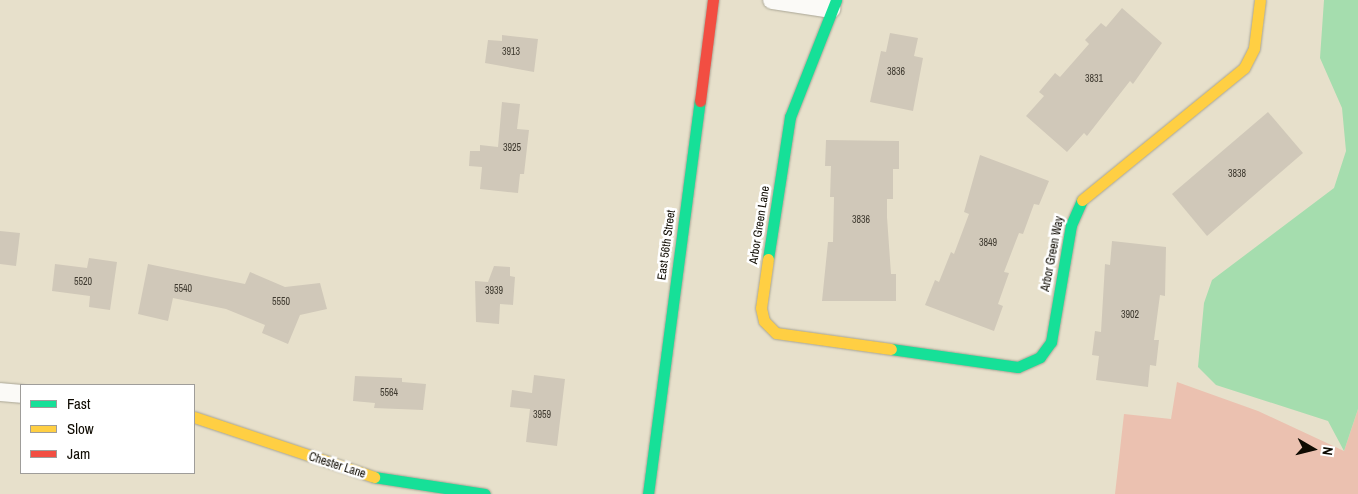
<!DOCTYPE html>
<style>
body{margin:0}
#map{position:relative;width:1358px;height:494px;overflow:hidden;background:#e7e0cb;font-family:"Archivo Narrow",sans-serif}
div>[style]{position:absolute}
.green>*{inset:0;background:#ebc1b0}
.water>*{inset:0;background:#a5ddae}
.building>*{inset:0;background:#d0c8b9}
.roads{filter:drop-shadow(0 0 1px #a9a595) drop-shadow(0 0 1px #a9a595)}
.street>*{height:18px;margin:-9px;padding:0 9px;transform-origin:9px;border-radius:9px;background:#fbfaf7}
.fast>*{height:11px;margin:-5.5px;padding:0 5.5px;transform-origin:5.5px;border-radius:5.5px;background:#16e098}
.slow>*{height:11px;margin:-5.5px;padding:0 5.5px;transform-origin:5.5px;border-radius:5.5px;background:#ffcf43}
.jam>*{height:11px;margin:-5.5px;padding:0 5.5px;transform-origin:5.5px;border-radius:5.5px;background:#f24e42}
span{translate:-50% -50%;white-space:nowrap;text-align:center;line-height:1.15;-webkit-text-stroke:5px #fff;paint-order:stroke}
.number-label{font-size:10px;color:#3f3a30}
.number-label span{-webkit-text-stroke-width:0}
.street-label{font-size:12px;color:#0f0b02}
.legend{position:absolute;left:20px;top:384px;width:175px;height:90px;box-sizing:border-box;background:#fff;border:1px solid #9f9d9a;margin:0;padding:6px 9px;list-style:none;font-size:15px;color:#0f0b02}
.legend li{display:flex;align-items:center;gap:10px;height:25px}
.legend b{width:25px;border:1px solid #9f9d9a}
.north{position:absolute;left:1288px;top:424px;width:50px;height:50px;-webkit-text-stroke:4px #fff;paint-order:stroke;rotate:98deg;font-size:14px;font-weight:700;line-height:20px;text-align:center;color:#0f0b02}
.north::after{content:'';display:block;margin:auto;width:18px;height:22px;background:#0f0b02;clip-path:polygon(50% 0,100% 100%,50% 72%,0 100%)}
</style>
<div id="map">
<div class="green">
<i style="clip-path:polygon(1177px 382px,1258px 411px,1344px 451px,1358px 409px,1358px 494px,1115px 494px,1124px 414px,1171px 419px)"></i>
</div>
<div class="water">
<i style="clip-path:polygon(1324px 0,1358px 0,1358px 409px,1344px 451px,1328px 421px,1216px 385px,1198px 367px,1204px 303px,1212px 280px,1334px 188px,1346px 151px,1342px 108px,1320px 58px)"></i>
</div>
<div class="building">
<i style="clip-path:polygon(1122px 8px,1162px 43px,1133px 84px,1130px 81px,1087px 136px,1084px 133px,1067px 152px,1026px 116px,1044px 96px,1039px 92px,1055px 73px,1060px 77px,1089px 44px,1085px 40px,1101px 23px,1106px 27px)"></i>
<i style="clip-path:polygon(890px 33px,918px 38px,914px 56px,923px 58px,913px 111px,870px 102px,881px 51px,886px 52px)"></i>
<i style="clip-path:polygon(502px 35px,538px 39px,534px 72px,485px 63px,488px 40px,502px 41px)"></i>
<i style="clip-path:polygon(502px 102px,520px 104px,517px 129px,529px 130px,524px 174px,520px 174px,518px 193px,480px 189px,482px 167px,469px 166px,470px 151px,480px 151px,480px 145px,498px 147px)"></i>
<i style="clip-path:polygon(1268px 112px,1303px 153px,1207px 236px,1172px 194px)"></i>
<i style="clip-path:polygon(826px 140px,899px 141px,899px 169px,893px 169px,893px 199px,887px 199px,887px 217px,891px 274px,896px 274px,896px 301px,822px 301px,828px 242px,833px 242px,834px 197px,830px 197px,831px 166px,825px 166px)"></i>
<i style="clip-path:polygon(980px 155px,1049px 181px,1039px 205px,1034px 204px,1023px 234px,1019px 233px,1004px 272px,1009px 273px,998px 304px,1003px 306px,994px 331px,925px 305px,935px 280px,939px 282px,951px 252px,954px 254px,969px 214px,964px 212px)"></i>
<i style="clip-path:polygon(0 231px,20px 233px,16px 266px,0 264px)"></i>
<i style="clip-path:polygon(1112px 241px,1166px 247px,1165px 296px,1160px 295px,1154px 340px,1159px 340px,1156px 366px,1150px 365px,1148px 387px,1096px 380px,1099px 356px,1092px 355px,1095px 331px,1101px 332px,1105px 264px,1110px 265px)"></i>
<i style="clip-path:polygon(89px 258px,117px 262px,110px 310px,89px 307px,90px 296px,52px 291px,55px 264px,87px 268px)"></i>
<i style="clip-path:polygon(148px 264px,245px 284px,250px 272px,285px 287px,320px 283px,327px 309px,300px 315px,288px 344px,262px 333px,265px 325px,226px 309px,173px 298px,168px 321px,138px 314px)"></i>
<i style="clip-path:polygon(494px 266px,510px 267px,510px 276px,515px 277px,513px 305px,500px 304px,499px 324px,476px 322px,475px 281px,488px 282px)"></i>
<i style="clip-path:polygon(534px 375px,565px 379px,557px 446px,526px 442px,530px 409px,510px 407px,512px 390px,532px 393px)"></i>
<i style="clip-path:polygon(355px 376px,402px 378px,402px 382px,426px 384px,423px 410px,374px 408px,375px 403px,353px 401px)"></i>
</div>
<div class="roads">
<div class="street">
<i style="left:772px;top:0;width:60px;rotate:8.7deg"></i>
<i style="left:0;top:392px;width:21px;rotate:5deg"></i>
</div>
<div class="fast">
<i style="left:768px;top:259px;width:144px;rotate:-81.2deg"></i>
<i style="left:790px;top:117px;width:126px;rotate:-68.5deg"></i>
<i style="left:891px;top:349px;width:128px;rotate:8.1deg"></i>
<i style="left:1018px;top:367px;width:24px;rotate:-24deg"></i>
<i style="left:1040px;top:357px;width:19px;rotate:-54deg"></i>
<i style="left:1051px;top:342px;width:119px;rotate:-80.3deg"></i>
<i style="left:1071px;top:225px;width:27px;rotate:-66deg"></i>
<i style="left:374px;top:477px;width:112px;rotate:8.7deg"></i>
<i style="left:648px;top:494px;width:396px;rotate:-82.5deg"></i>
</div>
<div class="slow">
<i style="left:1082px;top:200px;width:209px;rotate:-39.2deg"></i>
<i style="left:1244px;top:68px;width:22px;rotate:-63deg"></i>
<i style="left:1254px;top:48px;width:48px;rotate:-82.9deg"></i>
<i style="left:768px;top:259px;width:49px;rotate:98.1deg"></i>
<i style="left:761px;top:308px;width:13px;rotate:77deg"></i>
<i style="left:764px;top:321px;width:17px;rotate:45deg"></i>
<i style="left:776px;top:333px;width:116px;rotate:7.9deg"></i>
<i style="left:194px;top:417px;width:190px;rotate:18.4deg"></i>
</div>
<div class="jam">
<i style="left:700px;top:101px;width:102px;rotate:-82.7deg"></i>
</div>
</div>
<div class="number-label">
<span style="left:511px;top:52px">3913</span>
<span style="left:896px;top:72px">3836</span>
<span style="left:1094px;top:79px">3831</span>
<span style="left:512px;top:148px">3925</span>
<span style="left:1237px;top:174px">3838</span>
<span style="left:861px;top:220px">3836</span>
<span style="left:988px;top:243px">3849</span>
<span style="left:83px;top:282px">5520</span>
<span style="left:183px;top:289px">5540</span>
<span style="left:494px;top:291px">3939</span>
<span style="left:281px;top:302px">5550</span>
<span style="left:1130px;top:315px">3902</span>
<span style="left:389px;top:393px">5564</span>
<span style="left:542px;top:415px">3959</span>
</div>
<div class="street-label">
<span style="left:760px;top:225px;rotate:-81deg">Arbor Green Lane</span>
<span style="left:667px;top:245px;rotate:-82deg">East 56th Street</span>
<span style="left:1053px;top:254px;rotate:-79deg">Arbor Green Way</span>
<span style="left:337px;top:466px;rotate:18deg">Chester Lane</span>
</div>
<ul class="legend">
<li><b style="height:6px;background:#16e098"></b>Fast</li>
<li><b style="height:6px;background:#ffcf43"></b>Slow</li>
<li><b style="height:6px;background:#f24e42"></b>Jam</li>
</ul>
<div class="north">N</div>
</div>
